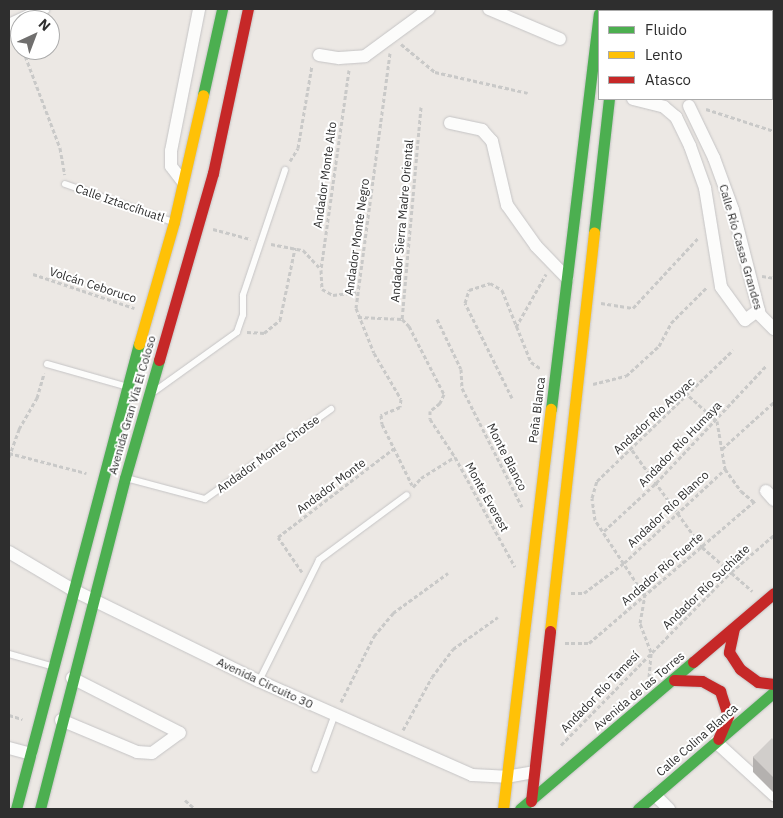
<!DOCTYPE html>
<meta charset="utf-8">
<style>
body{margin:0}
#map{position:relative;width:783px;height:818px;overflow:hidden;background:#ece8e4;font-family:"IBM Plex Sans",sans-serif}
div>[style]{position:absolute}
.path>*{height:3px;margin-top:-1.5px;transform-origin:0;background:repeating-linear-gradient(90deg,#c9c9c8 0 4px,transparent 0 6.5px)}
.roads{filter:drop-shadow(0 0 1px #c5c4c5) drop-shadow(0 0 1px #c5c4c5)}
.lane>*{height:6px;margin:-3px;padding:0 3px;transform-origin:3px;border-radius:3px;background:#fcfcfb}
.street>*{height:12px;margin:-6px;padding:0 6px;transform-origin:6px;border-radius:6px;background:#fcfcfb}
.fast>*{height:11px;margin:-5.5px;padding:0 5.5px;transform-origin:5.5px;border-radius:5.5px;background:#4caf50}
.slow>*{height:11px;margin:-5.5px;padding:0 5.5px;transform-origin:5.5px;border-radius:5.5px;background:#ffc107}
.jam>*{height:11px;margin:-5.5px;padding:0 5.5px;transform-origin:5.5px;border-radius:5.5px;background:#c62828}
.wall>*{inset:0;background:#b4b1af}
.shaded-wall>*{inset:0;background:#92908e}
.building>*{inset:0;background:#d1cecb}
span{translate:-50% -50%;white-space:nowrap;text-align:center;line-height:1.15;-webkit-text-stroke:4px #fff;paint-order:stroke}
.street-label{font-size:12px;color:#2e2e2e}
.frame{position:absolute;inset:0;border:10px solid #2e2e2e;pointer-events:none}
.legend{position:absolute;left:598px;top:10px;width:175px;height:90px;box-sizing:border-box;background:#fff;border:1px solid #ababab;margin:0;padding:6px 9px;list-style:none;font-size:15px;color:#2e2e2e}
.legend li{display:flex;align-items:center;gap:10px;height:25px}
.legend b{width:25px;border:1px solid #ababab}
.north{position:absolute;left:10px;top:10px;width:50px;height:50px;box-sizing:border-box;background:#fff;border:1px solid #ababab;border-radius:50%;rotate:43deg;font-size:14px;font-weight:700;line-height:20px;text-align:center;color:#2e2e2e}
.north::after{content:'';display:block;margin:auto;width:18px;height:22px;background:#706f6e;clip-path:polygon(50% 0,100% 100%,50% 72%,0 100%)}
</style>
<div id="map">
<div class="path">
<i style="left:401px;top:44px;width:44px;rotate:39.5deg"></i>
<i style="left:435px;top:72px;width:95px;rotate:12.7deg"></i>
<i style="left:23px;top:50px;width:105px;rotate:69.3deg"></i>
<i style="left:60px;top:148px;width:27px;rotate:80deg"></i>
<i style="left:390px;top:53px;width:257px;rotate:97.6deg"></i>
<i style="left:356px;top:308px;width:48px;rotate:68.2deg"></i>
<i style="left:374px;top:353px;width:53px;rotate:59.6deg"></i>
<i style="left:401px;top:399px;width:8px;rotate:97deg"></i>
<i style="left:400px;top:407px;width:21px;rotate:157deg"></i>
<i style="left:381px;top:415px;width:9px;rotate:84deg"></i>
<i style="left:382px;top:424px;width:68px;rotate:63.8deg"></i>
<i style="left:349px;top:70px;width:202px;rotate:98deg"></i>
<i style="left:321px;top:270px;width:19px;rotate:87deg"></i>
<i style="left:322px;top:289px;width:13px;rotate:29deg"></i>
<i style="left:333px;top:295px;width:25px;rotate:-7deg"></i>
<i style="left:421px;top:107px;width:213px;rotate:95.1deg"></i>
<i style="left:402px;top:319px;width:10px;rotate:45deg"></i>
<i style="left:409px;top:326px;width:76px;rotate:62.8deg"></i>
<i style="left:444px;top:394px;width:10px;rotate:114deg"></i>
<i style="left:440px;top:403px;width:13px;rotate:141deg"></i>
<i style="left:430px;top:411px;width:8px;rotate:90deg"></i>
<i style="left:430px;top:419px;width:45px;rotate:56.7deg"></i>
<i style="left:455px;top:457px;width:125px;rotate:61.4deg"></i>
<i style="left:706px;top:109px;width:71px;rotate:17.9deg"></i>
<i style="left:290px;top:161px;width:15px;rotate:-58deg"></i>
<i style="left:298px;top:148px;width:84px;rotate:-80.4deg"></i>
<i style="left:213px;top:229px;width:39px;rotate:15deg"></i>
<i style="left:271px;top:244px;width:33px;rotate:11deg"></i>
<i style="left:303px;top:250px;width:26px;rotate:47deg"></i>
<i style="left:33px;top:274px;width:107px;rotate:18.6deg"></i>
<i style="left:762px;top:276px;width:12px;rotate:9deg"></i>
<i style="left:601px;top:303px;width:32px;rotate:9deg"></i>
<i style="left:633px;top:308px;width:97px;rotate:-47.1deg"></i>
<i style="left:358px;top:317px;width:44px;rotate:2.6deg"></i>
<i style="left:437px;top:319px;width:55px;rotate:64.4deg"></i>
<i style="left:461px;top:369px;width:19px;rotate:87deg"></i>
<i style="left:462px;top:388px;width:133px;rotate:63.2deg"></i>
<i style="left:516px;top:327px;width:61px;rotate:-60.5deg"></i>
<i style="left:247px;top:332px;width:17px;rotate:3deg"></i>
<i style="left:264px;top:333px;width:21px;rotate:-39deg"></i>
<i style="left:280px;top:320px;width:74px;rotate:-78.2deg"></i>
<i style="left:593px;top:384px;width:34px;rotate:-14deg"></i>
<i style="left:626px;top:376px;width:45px;rotate:-42.3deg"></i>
<i style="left:659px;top:346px;width:26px;rotate:-62deg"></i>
<i style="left:671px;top:323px;width:51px;rotate:-45deg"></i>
<i style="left:689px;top:396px;width:38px;rotate:42deg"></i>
<i style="left:717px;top:421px;width:49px;rotate:80.5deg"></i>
<i style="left:725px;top:469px;width:27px;rotate:54deg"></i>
<i style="left:741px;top:491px;width:17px;rotate:40deg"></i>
<i style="left:512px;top:398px;width:106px;rotate:-116.3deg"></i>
<i style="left:465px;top:303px;width:14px;rotate:-73deg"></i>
<i style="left:469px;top:290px;width:22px;rotate:-18deg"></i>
<i style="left:490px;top:283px;width:14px;rotate:30deg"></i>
<i style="left:502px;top:290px;width:78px;rotate:68.1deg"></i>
<i style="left:531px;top:362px;width:11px;rotate:34deg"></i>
<i style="left:722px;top:449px;width:70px;rotate:-42.1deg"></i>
<i style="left:632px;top:450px;width:120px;rotate:54.2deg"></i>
<i style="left:702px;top:547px;width:67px;rotate:41.3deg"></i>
<i style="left:9px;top:453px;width:80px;rotate:14.6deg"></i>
<i style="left:9px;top:457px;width:30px;rotate:-70deg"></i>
<i style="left:19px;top:429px;width:36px;rotate:-60deg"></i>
<i style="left:37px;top:398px;width:26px;rotate:-74deg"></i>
<i style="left:413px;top:487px;width:12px;rotate:-48deg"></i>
<i style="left:421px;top:478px;width:40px;rotate:-32deg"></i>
<i style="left:604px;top:531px;width:71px;rotate:-42.7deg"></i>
<i style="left:656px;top:483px;width:161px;rotate:-46.8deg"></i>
<i style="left:302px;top:572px;width:42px;rotate:-124.4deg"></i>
<i style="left:278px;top:537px;width:145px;rotate:-37.4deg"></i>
<i style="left:571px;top:593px;width:13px"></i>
<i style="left:584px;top:593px;width:50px;rotate:-36.9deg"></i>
<i style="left:624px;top:563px;width:138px;rotate:-42.9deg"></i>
<i style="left:565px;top:643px;width:24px"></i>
<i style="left:589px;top:643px;width:220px;rotate:-40.6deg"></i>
<i style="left:649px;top:677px;width:25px;rotate:-85deg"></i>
<i style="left:651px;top:652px;width:31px;rotate:-111deg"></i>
<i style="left:640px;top:623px;width:27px;rotate:-80deg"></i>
<i style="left:645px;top:596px;width:91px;rotate:-123.3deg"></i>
<i style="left:595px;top:520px;width:22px;rotate:-98deg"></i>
<i style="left:592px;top:498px;width:18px;rotate:-74deg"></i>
<i style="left:597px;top:481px;width:189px;rotate:-43.9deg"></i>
<i style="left:341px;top:702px;width:74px;rotate:-63.4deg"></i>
<i style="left:374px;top:636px;width:30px;rotate:-50deg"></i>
<i style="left:393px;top:613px;width:68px;rotate:-36deg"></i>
<i style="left:9px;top:715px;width:14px;rotate:17deg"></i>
<i style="left:403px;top:730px;width:60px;rotate:-61.3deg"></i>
<i style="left:432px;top:677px;width:35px;rotate:-53deg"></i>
<i style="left:453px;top:649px;width:55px;rotate:-35.4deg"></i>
<i style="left:561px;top:745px;width:243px;rotate:-45.5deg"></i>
<i style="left:731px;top:572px;width:57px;rotate:-40.7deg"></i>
<i style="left:185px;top:800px;width:13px;rotate:42deg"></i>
</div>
<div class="roads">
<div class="lane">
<i style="left:65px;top:184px;width:114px;rotate:19.4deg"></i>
<i style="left:47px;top:364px;width:81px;rotate:15.8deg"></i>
<i style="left:155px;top:391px;width:101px;rotate:-35.7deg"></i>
<i style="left:237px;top:332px;width:18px;rotate:-71deg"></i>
<i style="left:243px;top:315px;width:20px;rotate:-90deg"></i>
<i style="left:243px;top:295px;width:132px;rotate:-71.4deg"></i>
<i style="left:126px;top:478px;width:82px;rotate:14.9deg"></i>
<i style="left:205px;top:499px;width:155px;rotate:-35.5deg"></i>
<i style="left:9px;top:654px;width:44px;rotate:15.9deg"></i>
<i style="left:259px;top:681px;width:135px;rotate:-63.6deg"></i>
<i style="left:319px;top:560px;width:109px;rotate:-36.5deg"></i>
<i style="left:315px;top:769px;width:59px;rotate:-70deg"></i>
</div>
<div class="street">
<i style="left:489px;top:9px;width:77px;rotate:22.9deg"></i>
<i style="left:752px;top:11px;width:2px;rotate:-90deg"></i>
<i style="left:9px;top:25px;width:38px;rotate:-25deg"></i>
<i style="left:319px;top:55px;width:20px;rotate:9deg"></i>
<i style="left:339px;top:58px;width:26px;rotate:-4deg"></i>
<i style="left:365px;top:56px;width:79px;rotate:-36.3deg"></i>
<i style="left:772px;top:71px;width:2px;rotate:27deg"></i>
<i style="left:633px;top:99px;width:32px;rotate:14deg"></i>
<i style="left:664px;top:107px;width:16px;rotate:40deg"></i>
<i style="left:676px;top:117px;width:32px;rotate:64deg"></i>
<i style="left:690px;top:146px;width:45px;rotate:70.3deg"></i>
<i style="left:705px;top:188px;width:100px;rotate:80.8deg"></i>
<i style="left:721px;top:287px;width:41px;rotate:54deg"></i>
<i style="left:745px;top:320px;width:17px;rotate:-36deg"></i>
<i style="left:689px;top:106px;width:58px;rotate:64.3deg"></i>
<i style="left:714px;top:158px;width:55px;rotate:69.9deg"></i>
<i style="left:733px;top:210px;width:108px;rotate:75.6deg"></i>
<i style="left:760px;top:315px;width:20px;rotate:45deg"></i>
<i style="left:450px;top:123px;width:33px;rotate:12deg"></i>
<i style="left:482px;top:130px;width:15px;rotate:48deg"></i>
<i style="left:492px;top:141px;width:66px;rotate:76.8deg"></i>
<i style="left:507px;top:205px;width:50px;rotate:54.7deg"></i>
<i style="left:536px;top:246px;width:45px;rotate:45.9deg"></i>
<i style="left:183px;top:182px;width:20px;rotate:-127deg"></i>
<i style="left:171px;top:166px;width:15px;rotate:-90deg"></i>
<i style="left:171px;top:151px;width:145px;rotate:-78.8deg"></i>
<i style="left:766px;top:491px;width:12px;rotate:48deg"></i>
<i style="left:9px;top:552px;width:74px;rotate:30.7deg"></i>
<i style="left:73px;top:590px;width:207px;rotate:26.1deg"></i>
<i style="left:259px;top:681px;width:233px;rotate:23.8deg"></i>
<i style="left:472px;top:775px;width:34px;rotate:3deg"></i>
<i style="left:506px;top:777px;width:28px;rotate:-10deg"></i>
<i style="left:72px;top:678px;width:121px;rotate:27deg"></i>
<i style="left:61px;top:720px;width:82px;rotate:22.8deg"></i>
<i style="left:137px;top:752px;width:15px;rotate:4deg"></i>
<i style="left:152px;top:753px;width:34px;rotate:-36deg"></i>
<i style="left:716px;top:742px;width:79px;rotate:42.4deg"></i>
<i style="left:9px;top:748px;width:23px;rotate:15deg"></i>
<i style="left:655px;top:795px;width:20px;rotate:45deg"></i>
</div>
<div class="fast">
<i style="left:622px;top:11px;width:2px;rotate:-63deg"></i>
<i style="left:203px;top:95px;width:88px;rotate:-77.5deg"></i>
<i style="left:594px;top:232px;width:134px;rotate:-83.6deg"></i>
<i style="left:551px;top:409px;width:398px;rotate:-83.1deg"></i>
<i style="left:16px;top:809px;width:481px;rotate:-75.2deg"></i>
<i style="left:40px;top:809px;width:342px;rotate:-75.6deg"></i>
<i style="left:125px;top:478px;width:123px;rotate:-73.9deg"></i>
<i style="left:520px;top:809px;width:227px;rotate:-40.4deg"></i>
<i style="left:638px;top:809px;width:179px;rotate:-40.7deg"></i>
</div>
<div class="slow">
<i style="left:139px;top:344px;width:127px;rotate:-74deg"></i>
<i style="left:174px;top:222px;width:130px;rotate:-77.1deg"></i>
<i style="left:550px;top:631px;width:401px;rotate:-83.7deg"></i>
<i style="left:503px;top:809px;width:403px;rotate:-83.2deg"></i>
</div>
<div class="jam">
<i style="left:159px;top:360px;width:195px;rotate:-73.9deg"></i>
<i style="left:213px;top:173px;width:168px;rotate:-78deg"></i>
<i style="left:734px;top:628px;width:25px;rotate:102deg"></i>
<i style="left:729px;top:652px;width:20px;rotate:57deg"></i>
<i style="left:740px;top:669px;width:22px;rotate:36deg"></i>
<i style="left:758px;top:682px;width:16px;rotate:7deg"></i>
<i style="left:693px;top:662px;width:106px;rotate:-40.4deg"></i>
<i style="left:674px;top:680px;width:28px;rotate:2deg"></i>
<i style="left:702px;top:681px;width:21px;rotate:29deg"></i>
<i style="left:720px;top:691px;width:26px;rotate:72deg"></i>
<i style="left:728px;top:716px;width:25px;rotate:113deg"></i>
<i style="left:531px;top:801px;width:171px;rotate:-83.6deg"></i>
</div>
</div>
<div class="wall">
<i style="clip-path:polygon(654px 9px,748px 9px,748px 11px,716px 11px,707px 9px,707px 11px,660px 11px)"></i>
<i style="clip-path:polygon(774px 741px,774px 793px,753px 772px,753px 757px)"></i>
</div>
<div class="shaded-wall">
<i style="clip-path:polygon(681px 9px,685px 9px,685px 11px,681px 11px)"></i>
</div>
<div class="building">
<i style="clip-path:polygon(772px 738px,774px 741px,774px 778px,753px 757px)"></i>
</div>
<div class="street-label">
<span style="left:325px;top:175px;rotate:-82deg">Andador Monte Alto</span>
<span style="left:120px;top:203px;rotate:19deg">Calle Iztaccíhuatl</span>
<span style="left:402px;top:221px;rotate:-85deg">Andador Sierra Madre Oriental</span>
<span style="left:357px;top:237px;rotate:-82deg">Andador Monte Negro</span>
<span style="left:741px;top:247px;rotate:74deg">Calle Río Casas Grandes</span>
<span style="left:93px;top:285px;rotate:18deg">Volcán Ceboruco</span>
<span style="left:132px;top:405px;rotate:-74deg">Avenida Gran Vía El Coloso</span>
<span style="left:537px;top:410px;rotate:-83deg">Peña Blanca</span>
<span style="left:654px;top:416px;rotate:-43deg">Andador Río Atoyac</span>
<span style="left:680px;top:444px;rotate:-46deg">Andador Río Humaya</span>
<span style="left:268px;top:454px;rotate:-36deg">Andador Monte Chotse</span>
<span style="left:507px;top:457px;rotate:63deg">Monte Blanco</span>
<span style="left:331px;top:486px;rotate:-37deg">Andador Monte</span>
<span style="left:487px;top:497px;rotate:61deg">Monte Everest</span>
<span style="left:668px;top:509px;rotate:-43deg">Andador Río Blanco</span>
<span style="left:662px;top:569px;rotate:-41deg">Andador Río Fuerte</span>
<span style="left:706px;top:587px;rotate:-44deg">Andador Río Suchiate</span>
<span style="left:265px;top:683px;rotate:25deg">Avenida Circuito 30</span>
<span style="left:639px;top:691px;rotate:-40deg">Avenida de las Torres</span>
<span style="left:600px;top:692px;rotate:-46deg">Andador Río Tamesí</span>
<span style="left:697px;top:740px;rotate:-41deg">Calle Colina Blanca</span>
</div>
<div class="frame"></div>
<ul class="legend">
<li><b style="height:6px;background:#4caf50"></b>Fluido</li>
<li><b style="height:6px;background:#ffc107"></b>Lento</li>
<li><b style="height:6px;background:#c62828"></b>Atasco</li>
</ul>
<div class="north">N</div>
</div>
